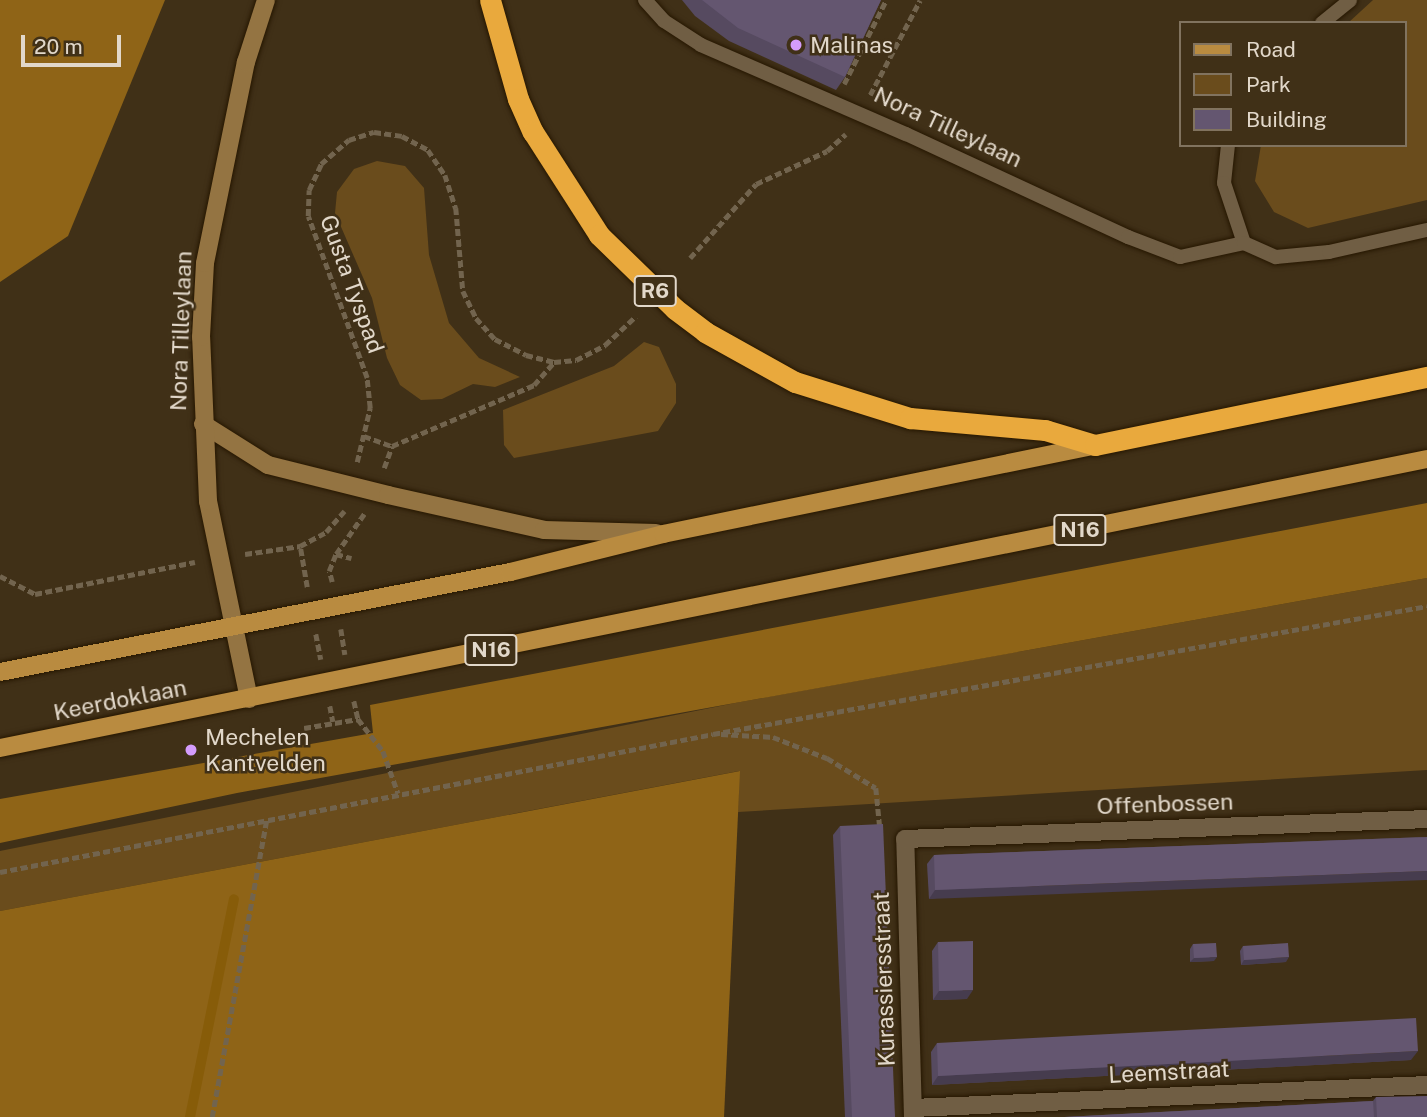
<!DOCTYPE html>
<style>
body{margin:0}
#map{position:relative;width:1427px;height:1117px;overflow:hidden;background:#403017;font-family:"Public Sans",sans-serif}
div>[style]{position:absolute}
.green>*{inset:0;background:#6a4c1c}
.forest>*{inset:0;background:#8f6417}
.stream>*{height:10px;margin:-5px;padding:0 5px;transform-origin:5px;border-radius:5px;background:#875c09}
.path>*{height:4.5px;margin-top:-2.25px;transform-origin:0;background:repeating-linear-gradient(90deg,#72644e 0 7px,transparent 0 10.5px)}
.roads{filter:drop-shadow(0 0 2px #261701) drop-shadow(0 0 2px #261701)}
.lane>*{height:14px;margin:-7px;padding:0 7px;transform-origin:7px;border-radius:7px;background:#705e44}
.street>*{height:18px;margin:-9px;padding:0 9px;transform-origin:9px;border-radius:9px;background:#705e44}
.secondary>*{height:18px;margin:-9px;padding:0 9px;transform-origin:9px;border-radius:9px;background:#947442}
.primary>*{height:18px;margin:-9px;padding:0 9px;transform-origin:9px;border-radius:9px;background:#b98b40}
.highway>*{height:21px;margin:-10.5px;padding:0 10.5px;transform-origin:10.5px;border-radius:10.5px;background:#e9a93d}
.wall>*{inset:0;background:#564a60}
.shaded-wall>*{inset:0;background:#463c4e}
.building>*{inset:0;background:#645670}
.dots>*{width:19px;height:19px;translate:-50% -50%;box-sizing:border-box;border:4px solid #403017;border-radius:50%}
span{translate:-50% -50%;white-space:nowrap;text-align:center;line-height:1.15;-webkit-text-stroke:5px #403017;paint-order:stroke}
.shield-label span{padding:2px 5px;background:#403017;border:2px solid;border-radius:5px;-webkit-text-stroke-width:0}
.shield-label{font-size:21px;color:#e2d8ca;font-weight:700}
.poi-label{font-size:23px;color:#e2d8ca}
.left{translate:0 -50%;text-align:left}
.street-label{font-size:23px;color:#e2d8ca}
.legend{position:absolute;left:1179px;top:21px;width:228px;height:126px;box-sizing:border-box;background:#403017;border:2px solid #81735f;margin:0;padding:9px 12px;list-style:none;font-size:21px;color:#e2d8ca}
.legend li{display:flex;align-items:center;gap:14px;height:35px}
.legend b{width:35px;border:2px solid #81735f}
.scale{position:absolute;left:21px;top:35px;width:100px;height:32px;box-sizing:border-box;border:4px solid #e2d8ca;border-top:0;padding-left:9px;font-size:21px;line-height:24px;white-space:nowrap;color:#e2d8ca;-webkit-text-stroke:5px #403017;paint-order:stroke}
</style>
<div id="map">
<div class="green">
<i style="clip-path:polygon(1373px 0,1427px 0,1427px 200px,1308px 228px,1274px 212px,1255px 181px,1261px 145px,1404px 145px,1404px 23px,1348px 23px)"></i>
<i style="clip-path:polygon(377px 161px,405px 166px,424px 188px,429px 255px,449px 323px,479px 358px,520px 377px,495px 387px,473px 384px,442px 399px,421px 400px,400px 385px,387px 358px,372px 298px,335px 213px,337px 192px,354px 169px)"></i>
<i style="clip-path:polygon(644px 342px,659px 347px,676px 384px,676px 403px,658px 431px,514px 458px,504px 445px,503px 410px,614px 366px)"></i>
<i style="clip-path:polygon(1427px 578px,1427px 770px,738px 812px,739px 771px,0 911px,0 851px,740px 702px)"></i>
</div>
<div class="forest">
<i style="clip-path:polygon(0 0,165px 0,68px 236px,0 282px)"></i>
<i style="clip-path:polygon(1427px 503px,1427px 578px,237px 793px,0 843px,0 799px,373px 733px,370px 705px)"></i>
<i style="clip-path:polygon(740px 771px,724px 1117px,0 1117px,0 911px)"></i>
</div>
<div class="stream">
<i style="left:190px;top:1117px;width:222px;rotate:-78.6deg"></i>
</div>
<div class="path">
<i style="left:844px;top:84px;width:94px;rotate:-63.4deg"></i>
<i style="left:870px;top:95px;width:107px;rotate:-62.2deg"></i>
<i style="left:690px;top:258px;width:99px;rotate:-48.3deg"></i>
<i style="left:756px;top:184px;width:78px;rotate:-24.9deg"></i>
<i style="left:827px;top:151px;width:25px;rotate:-42deg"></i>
<i style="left:364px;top:436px;width:30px;rotate:20deg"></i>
<i style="left:392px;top:446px;width:155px;rotate:-23.2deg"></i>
<i style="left:534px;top:385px;width:30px;rotate:-49deg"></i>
<i style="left:357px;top:462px;width:56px;rotate:-76.5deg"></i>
<i style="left:370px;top:408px;width:30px;rotate:-96deg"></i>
<i style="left:367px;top:378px;width:172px;rotate:-110deg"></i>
<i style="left:308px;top:216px;width:26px;rotate:-88deg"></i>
<i style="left:309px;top:190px;width:29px;rotate:-65deg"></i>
<i style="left:321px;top:164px;width:37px;rotate:-41deg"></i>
<i style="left:349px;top:140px;width:26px;rotate:-18deg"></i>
<i style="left:374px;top:132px;width:28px;rotate:8deg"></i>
<i style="left:402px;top:136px;width:30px;rotate:28deg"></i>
<i style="left:428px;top:150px;width:30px;rotate:56deg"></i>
<i style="left:445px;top:175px;width:35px;rotate:72deg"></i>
<i style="left:456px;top:208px;width:83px;rotate:85.2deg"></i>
<i style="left:463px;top:291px;width:30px;rotate:64deg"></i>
<i style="left:476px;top:318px;width:28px;rotate:48deg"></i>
<i style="left:495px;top:339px;width:35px;rotate:27deg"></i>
<i style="left:526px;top:355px;width:29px;rotate:14deg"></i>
<i style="left:554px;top:362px;width:22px;rotate:-5deg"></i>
<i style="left:576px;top:360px;width:33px;rotate:-27deg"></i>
<i style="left:605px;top:345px;width:42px;rotate:-43.1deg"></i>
<i style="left:384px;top:468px;width:23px;rotate:-70deg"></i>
<i style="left:245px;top:554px;width:56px;rotate:-8.3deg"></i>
<i style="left:336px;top:554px;width:16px;rotate:15deg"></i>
<i style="left:0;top:576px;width:39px;rotate:27deg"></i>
<i style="left:35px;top:594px;width:163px;rotate:-11.3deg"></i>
<i style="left:332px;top:582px;width:11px;rotate:-105deg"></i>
<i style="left:329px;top:571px;width:18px;rotate:-68deg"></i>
<i style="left:336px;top:554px;width:49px;rotate:-55deg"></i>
<i style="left:307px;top:587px;width:42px;rotate:-99.7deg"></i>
<i style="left:300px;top:546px;width:30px;rotate:-28deg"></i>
<i style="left:326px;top:532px;width:28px;rotate:-49deg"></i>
<i style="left:341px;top:629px;width:26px;rotate:81deg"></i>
<i style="left:316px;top:634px;width:26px;rotate:79deg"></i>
<i style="left:354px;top:701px;width:18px;rotate:77deg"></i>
<i style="left:358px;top:719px;width:41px;rotate:52deg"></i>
<i style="left:383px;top:751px;width:45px;rotate:70.3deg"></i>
<i style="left:330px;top:706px;width:16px;rotate:79deg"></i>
<i style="left:304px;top:728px;width:55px;rotate:-9.5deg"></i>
<i style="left:721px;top:734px;width:52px;rotate:3.3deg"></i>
<i style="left:773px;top:737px;width:58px;rotate:21.3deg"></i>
<i style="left:827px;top:758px;width:57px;rotate:31.5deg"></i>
<i style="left:876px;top:788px;width:40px;rotate:84.3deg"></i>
<i style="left:0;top:872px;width:726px;rotate:-10.95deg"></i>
<i style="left:713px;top:734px;width:725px;rotate:-10.16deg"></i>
<i style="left:212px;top:1117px;width:304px;rotate:-79.6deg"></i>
</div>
<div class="roads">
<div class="lane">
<i style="left:645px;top:0;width:28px;rotate:48deg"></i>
<i style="left:664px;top:21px;width:44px;rotate:33deg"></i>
<i style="left:701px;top:45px;width:223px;rotate:23.5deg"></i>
<i style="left:906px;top:134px;width:245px;rotate:24.9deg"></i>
<i style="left:1128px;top:237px;width:56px;rotate:21deg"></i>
<i style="left:1180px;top:257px;width:66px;rotate:-12.3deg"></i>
<i style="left:1322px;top:23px;width:36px;rotate:-39deg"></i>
<i style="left:1228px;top:145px;width:38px;rotate:96deg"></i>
<i style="left:1224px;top:183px;width:63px;rotate:71.6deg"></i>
<i style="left:1244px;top:243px;width:35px;rotate:24deg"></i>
<i style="left:1276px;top:257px;width:53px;rotate:-5.4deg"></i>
<i style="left:1329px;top:252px;width:100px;rotate:-12.7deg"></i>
</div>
<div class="street">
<i style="left:913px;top:1108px;width:515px;rotate:-2.56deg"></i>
<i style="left:913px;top:1117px;width:278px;rotate:-91.6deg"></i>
<i style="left:905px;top:839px;width:522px;rotate:-2.19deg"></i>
</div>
<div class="secondary">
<i style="left:203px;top:424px;width:77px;rotate:32.2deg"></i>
<i style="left:268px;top:465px;width:124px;rotate:14deg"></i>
<i style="left:388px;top:495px;width:160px;rotate:12.6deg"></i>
<i style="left:544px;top:530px;width:112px;rotate:1.5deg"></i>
<i style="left:249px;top:699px;width:202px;rotate:-101.7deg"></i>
<i style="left:208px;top:501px;width:164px;rotate:-92.4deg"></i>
<i style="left:201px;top:337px;width:74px;rotate:-86.9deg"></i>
<i style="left:205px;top:263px;width:205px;rotate:-78.5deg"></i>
<i style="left:246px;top:62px;width:65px;rotate:-72.1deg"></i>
</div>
<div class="primary">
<i style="left:0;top:672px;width:520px;rotate:-11.09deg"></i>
<i style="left:510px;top:572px;width:158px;rotate:-13.9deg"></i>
<i style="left:663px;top:534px;width:441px;rotate:-11.6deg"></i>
<i style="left:0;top:748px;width:1456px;rotate:-11.45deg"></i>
</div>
<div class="highway">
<i style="left:490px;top:0;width:103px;rotate:74.2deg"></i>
<i style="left:518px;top:99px;width:36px;rotate:66deg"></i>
<i style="left:533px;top:132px;width:122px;rotate:57.3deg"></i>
<i style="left:599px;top:235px;width:106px;rotate:44.2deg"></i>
<i style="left:675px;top:309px;width:38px;rotate:37deg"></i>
<i style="left:705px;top:332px;width:103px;rotate:29.1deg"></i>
<i style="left:795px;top:382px;width:121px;rotate:17.4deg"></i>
<i style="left:910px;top:418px;width:136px;rotate:5.1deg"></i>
<i style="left:1045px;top:430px;width:52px;rotate:16.7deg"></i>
<i style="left:1095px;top:445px;width:339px;rotate:-11.6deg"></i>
</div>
</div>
<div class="wall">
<i style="clip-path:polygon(682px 0,881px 0,845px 77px,836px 90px,729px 41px,695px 16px)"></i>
<i style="clip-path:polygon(840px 826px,895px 1117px,845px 1117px,833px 835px)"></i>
<i style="clip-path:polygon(1427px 837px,929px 899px,927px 864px,934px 855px)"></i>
<i style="clip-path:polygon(938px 942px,967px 999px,933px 1000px,932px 951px)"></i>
<i style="clip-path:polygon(1193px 944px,1214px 961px,1190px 962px,1190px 949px)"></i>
<i style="clip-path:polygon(1243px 946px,1286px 962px,1241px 965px,1240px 951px)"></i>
<i style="clip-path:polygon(937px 1043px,1411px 1060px,932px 1085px,931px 1052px)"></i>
<i style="clip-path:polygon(1376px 1097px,1427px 1117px,1064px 1117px,1373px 1101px)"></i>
</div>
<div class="shaded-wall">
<i style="clip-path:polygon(1427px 871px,1427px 880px,929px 899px,935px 890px)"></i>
<i style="clip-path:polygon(1217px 957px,1214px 961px,1190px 962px,1194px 958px)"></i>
<i style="clip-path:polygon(1289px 957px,1286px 962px,1241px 965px,1244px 960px)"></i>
<i style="clip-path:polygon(973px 990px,967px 999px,933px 1000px,939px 991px)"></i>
<i style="clip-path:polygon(1418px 1051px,1411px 1060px,932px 1085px,938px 1076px)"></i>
</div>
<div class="building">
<i style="clip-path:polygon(702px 0,881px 0,845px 77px,738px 28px)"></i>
<i style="clip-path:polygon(883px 824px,895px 1117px,852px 1117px,840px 826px)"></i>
<i style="clip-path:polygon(1427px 837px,1427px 871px,935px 890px,934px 855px)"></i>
<i style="clip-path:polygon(973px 941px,973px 990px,939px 991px,938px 942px)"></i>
<i style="clip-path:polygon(1216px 943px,1217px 957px,1194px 958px,1193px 944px)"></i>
<i style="clip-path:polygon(1288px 943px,1289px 957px,1244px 960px,1243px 946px)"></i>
<i style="clip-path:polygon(1416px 1018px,1418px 1051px,938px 1076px,937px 1043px)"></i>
<i style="clip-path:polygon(1427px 1096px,1427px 1117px,1377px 1117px,1376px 1097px)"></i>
<i style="clip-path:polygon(1373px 1101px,1374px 1117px,1064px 1117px)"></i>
</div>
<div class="dots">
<i style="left:796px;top:45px;background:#d49cfc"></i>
<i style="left:191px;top:750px;background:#d49cfc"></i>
</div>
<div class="shield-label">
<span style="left:655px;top:291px">R6</span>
<span style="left:1080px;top:530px">N16</span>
<span style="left:491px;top:650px">N16</span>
</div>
<div class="poi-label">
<span class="left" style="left:810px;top:45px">Malinas</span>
<span class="left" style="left:205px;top:750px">Mechelen<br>Kantvelden</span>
</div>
<div class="street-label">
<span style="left:948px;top:127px;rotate:25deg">Nora Tilleylaan</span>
<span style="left:352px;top:284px;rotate:70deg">Gusta Tyspad</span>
<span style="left:181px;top:331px;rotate:-88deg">Nora Tilleylaan</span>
<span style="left:120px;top:700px;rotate:-11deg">Keerdoklaan</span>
<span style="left:1165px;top:804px;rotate:-2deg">Offenbossen</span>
<span style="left:884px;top:979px;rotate:-92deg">Kurassiersstraat</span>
<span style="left:1169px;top:1072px;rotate:-3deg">Leemstraat</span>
</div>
<ul class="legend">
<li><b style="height:9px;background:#b98b40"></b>Road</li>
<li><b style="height:19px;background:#6a4c1c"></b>Park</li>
<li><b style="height:19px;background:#645670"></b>Building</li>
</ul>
<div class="scale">20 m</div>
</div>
